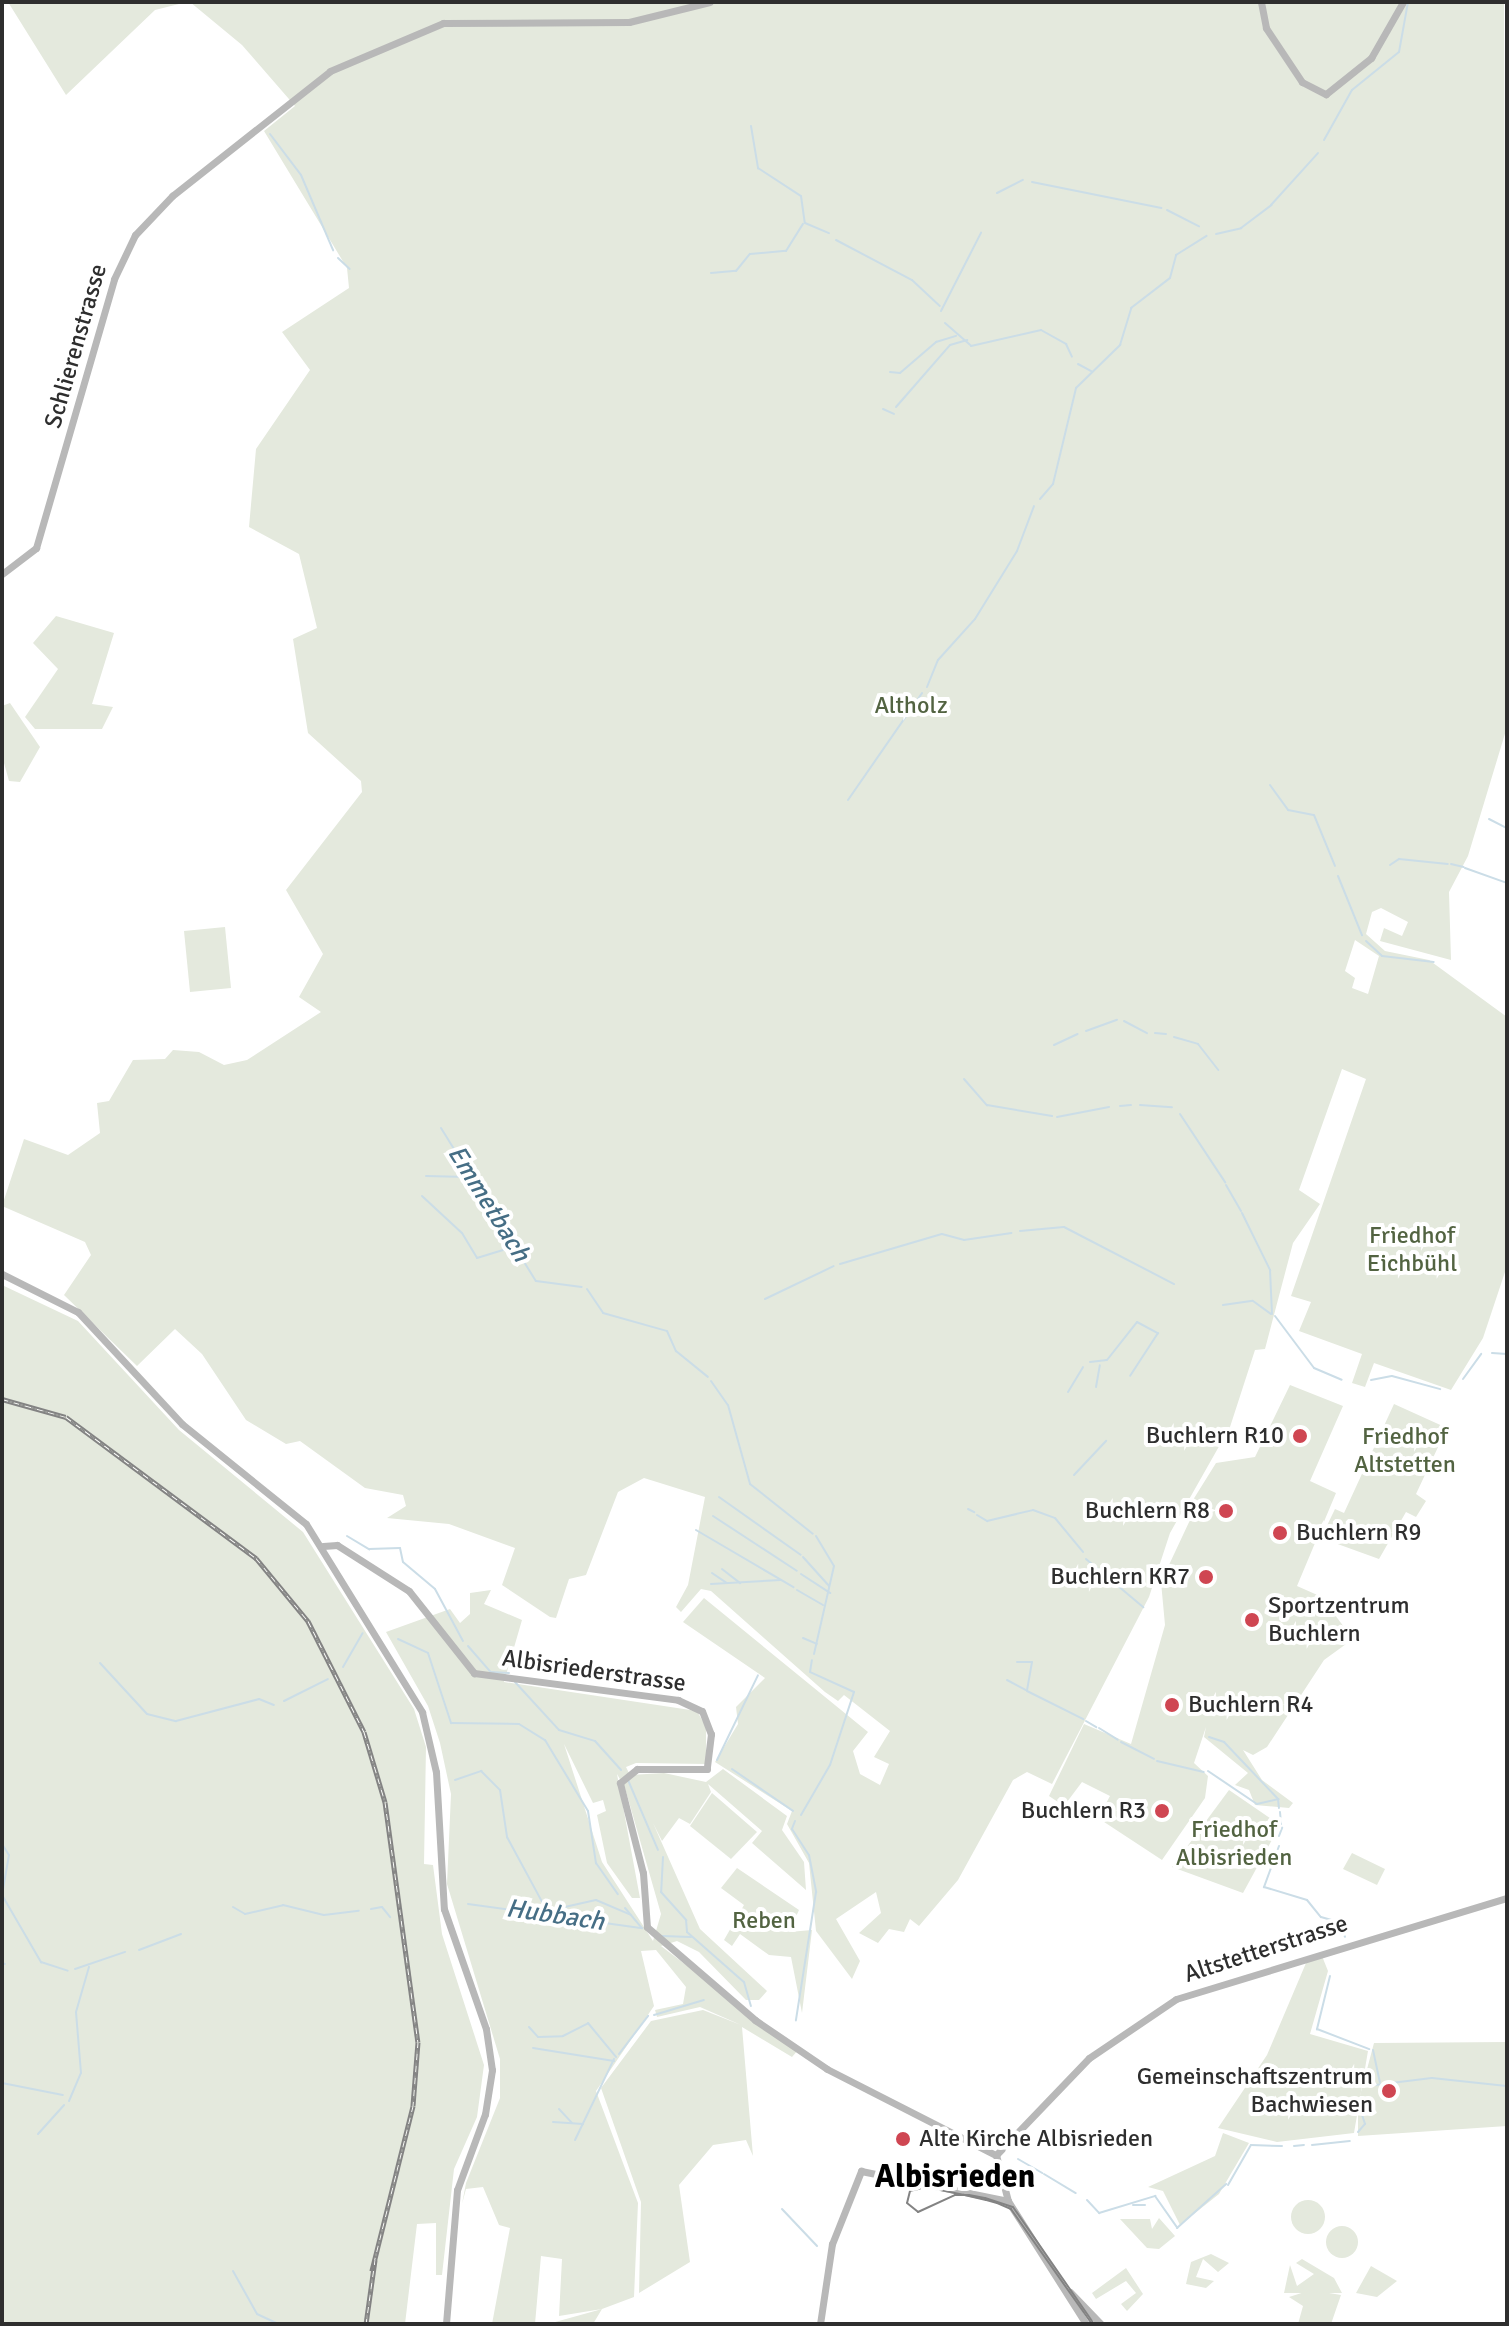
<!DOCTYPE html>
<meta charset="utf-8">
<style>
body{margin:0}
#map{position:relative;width:1509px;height:2326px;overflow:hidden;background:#fff;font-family:Signika,sans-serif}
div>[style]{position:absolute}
.green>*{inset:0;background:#e4e9dd}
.round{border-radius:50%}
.stream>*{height:2px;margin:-1px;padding:0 1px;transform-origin:1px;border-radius:1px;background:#cbdde7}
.secondary>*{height:7px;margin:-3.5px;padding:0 3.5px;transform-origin:3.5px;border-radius:3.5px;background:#b8b8b8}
.tram>*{height:2px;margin:-1px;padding:0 1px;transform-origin:1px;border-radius:1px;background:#838383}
.rail>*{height:5px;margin-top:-2.5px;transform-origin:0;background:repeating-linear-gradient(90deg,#fff 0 6px,#838383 0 12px);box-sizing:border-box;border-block:2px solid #838383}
.dots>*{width:22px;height:22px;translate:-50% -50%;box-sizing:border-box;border:4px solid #fff;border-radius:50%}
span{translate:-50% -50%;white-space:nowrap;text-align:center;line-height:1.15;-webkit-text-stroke:8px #fff;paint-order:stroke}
.street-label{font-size:24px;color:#2e2e2e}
.park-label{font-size:24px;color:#526341}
.poi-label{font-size:24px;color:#2e2e2e}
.right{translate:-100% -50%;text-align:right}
.left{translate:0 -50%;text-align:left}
.water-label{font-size:26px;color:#466e85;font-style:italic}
.district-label{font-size:32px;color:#000;font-weight:700}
.frame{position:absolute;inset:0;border:4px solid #2e2e2e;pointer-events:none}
</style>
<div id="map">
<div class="green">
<i style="clip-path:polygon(8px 2px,187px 2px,155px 10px,66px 95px)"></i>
<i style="clip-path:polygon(evenodd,190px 2px,1504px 2px,1507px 727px,1468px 856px,1449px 892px,1451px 960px,1380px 941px,1384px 928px,1402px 936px,1408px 922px,1381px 908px,1372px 912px,1366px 934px,1385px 951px,1429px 960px,1507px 1017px,1507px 1266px,1483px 1338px,1451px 1390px,1374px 1363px,1365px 1387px,1352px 1383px,1362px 1354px,1299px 1331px,1311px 1302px,1291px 1296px,1366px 1079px,1342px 1069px,1299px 1190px,1320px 1204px,1293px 1243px,1265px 1349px,1255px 1350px,1230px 1427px,1170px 1533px,1149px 1597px,1052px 1784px,1027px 1772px,1013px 1780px,958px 1880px,919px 1926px,910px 1919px,904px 1932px,889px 1929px,878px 1943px,859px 1933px,881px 1913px,876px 1892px,836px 1919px,860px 1961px,852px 1979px,816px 1931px,809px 1863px,787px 1824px,792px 1811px,715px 1762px,738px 1724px,736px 1707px,765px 1678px,683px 1622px,704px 1598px,868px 1732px,853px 1751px,860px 1774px,880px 1785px,889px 1764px,874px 1757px,890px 1731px,844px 1695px,838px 1701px,825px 1692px,711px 1591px,701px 1589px,681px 1612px,676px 1607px,688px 1585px,705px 1497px,644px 1478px,618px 1492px,586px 1575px,569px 1579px,556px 1618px,550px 1617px,502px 1585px,515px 1548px,449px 1524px,387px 1518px,406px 1506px,403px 1495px,365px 1488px,300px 1441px,286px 1444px,246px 1420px,202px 1354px,175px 1329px,137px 1366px,64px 1295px,91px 1255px,85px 1242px,2px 1206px,24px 1139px,68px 1155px,100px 1133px,97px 1103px,109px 1101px,133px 1060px,165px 1059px,173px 1050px,199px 1052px,224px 1065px,247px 1060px,321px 1012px,299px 997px,323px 954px,286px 890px,362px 792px,361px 781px,308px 733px,293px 639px,317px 628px,299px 554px,249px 527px,256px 449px,310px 370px,282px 332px,349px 288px,347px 268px,264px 131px,295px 106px,242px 45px,190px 2px,1355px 940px,1379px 956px,1368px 994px,1352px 988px,1355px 978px,1345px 971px,1355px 940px)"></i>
<i style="clip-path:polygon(56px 616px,114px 633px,92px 704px,113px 707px,102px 729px,35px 729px,25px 717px,58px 669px,33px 643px)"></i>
<i style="clip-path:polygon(10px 703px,40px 747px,20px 782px,9px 781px,4px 763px,2px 706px)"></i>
<i style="clip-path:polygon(225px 927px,231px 988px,190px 992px,184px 931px)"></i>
<i style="clip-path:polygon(2px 1285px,78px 1321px,179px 1430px,303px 1532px,414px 1709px,426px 1747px,424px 1864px,433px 1865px,442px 1934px,484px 2065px,477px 2117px,454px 2169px,442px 2275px,436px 2275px,436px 2223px,417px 2224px,405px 2324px,2px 2324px)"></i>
<i style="clip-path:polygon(1290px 1385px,1343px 1406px,1310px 1481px,1336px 1493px,1297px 1586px,1340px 1605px,1335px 1615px,1353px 1639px,1324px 1660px,1267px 1747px,1253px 1755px,1243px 1750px,1262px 1780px,1293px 1803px,1289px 1808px,1255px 1805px,1249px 1790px,1235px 1785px,1248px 1773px,1204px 1737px,1206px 1727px,1194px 1763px,1208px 1776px,1205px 1798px,1162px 1860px,1098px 1818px,1110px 1796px,1082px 1782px,1064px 1806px,1049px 1796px,1084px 1724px,1131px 1744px,1165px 1625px,1161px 1582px,1190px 1520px,1183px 1516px,1216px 1463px,1255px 1457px)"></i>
<i style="clip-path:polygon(1394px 1404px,1447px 1428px,1416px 1494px,1426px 1501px,1416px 1517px,1406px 1512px,1379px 1559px,1321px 1538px,1335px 1509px,1344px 1513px)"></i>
<i style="clip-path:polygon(evenodd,491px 1590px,484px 1604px,522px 1620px,504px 1682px,697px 1711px,706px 1727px,706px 1764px,636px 1763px,626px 1767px,630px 1775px,664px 1773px,706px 1782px,723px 1769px,787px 1816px,782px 1830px,804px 1862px,806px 1890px,752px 1843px,762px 1831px,708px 1784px,711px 1792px,690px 1824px,679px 1818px,662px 1841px,653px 1823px,700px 1929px,767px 1991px,759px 2000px,746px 2000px,699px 1952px,677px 1941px,661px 1946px,798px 2050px,792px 2057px,742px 2027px,753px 2156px,746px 2140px,713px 2145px,679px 2185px,690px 2262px,639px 2293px,641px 2202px,601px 2088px,651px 2021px,703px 2010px,741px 2025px,700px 2007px,657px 2017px,655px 2010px,683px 2004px,686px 1987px,656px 1950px,641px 1951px,654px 2006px,596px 2091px,638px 2203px,634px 2297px,602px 2309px,593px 2324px,548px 2324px,602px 2309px,559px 2316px,562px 2259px,541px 2256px,535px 2324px,492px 2324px,510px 2228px,499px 2225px,483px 2187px,466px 2189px,462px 2204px,466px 2183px,500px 2098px,500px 2059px,447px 1884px,451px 1794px,440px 1743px,428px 1706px,386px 1632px,450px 1609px,460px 1623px,470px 1614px,470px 1593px,491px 1590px,564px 1744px,593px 1803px,603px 1800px,606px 1811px,597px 1815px,607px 1863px,632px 1898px,640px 1898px,617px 1774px,625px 1788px,661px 1914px,653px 1941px,602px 1862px,564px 1744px)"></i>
<i style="clip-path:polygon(1229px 1790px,1280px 1825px,1243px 1893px,1172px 1867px)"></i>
<i style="clip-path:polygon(712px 1793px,757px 1832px,731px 1859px,690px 1826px)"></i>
<i style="clip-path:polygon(1352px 1853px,1385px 1869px,1377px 1885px,1343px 1869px)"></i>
<i style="clip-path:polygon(737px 1868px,799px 1910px,789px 1932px,812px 1930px,802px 2013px,791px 1957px,769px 1955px,740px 1934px,732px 1946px,724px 1940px,744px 1905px,721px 1888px)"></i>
<i style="clip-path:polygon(1322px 1956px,1328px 1971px,1310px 2034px,1368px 2051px,1354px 2133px,1277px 2142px,1218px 2128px,1267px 2055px,1306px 1963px)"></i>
<i style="clip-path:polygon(1507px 2042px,1507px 2126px,1358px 2136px,1358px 2103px,1374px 2043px)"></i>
<i style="clip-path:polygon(1223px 2133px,1249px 2143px,1219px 2194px,1180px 2225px,1163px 2191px,1148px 2187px,1215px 2156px)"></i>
<i class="round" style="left:1291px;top:2200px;width:34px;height:34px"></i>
<i style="clip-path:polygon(1159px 2218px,1175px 2236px,1159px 2249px,1147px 2248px,1120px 2219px,1150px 2219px,1152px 2229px)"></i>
<i class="round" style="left:1326px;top:2226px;width:32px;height:32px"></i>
<i style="clip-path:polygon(1211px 2254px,1229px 2263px,1218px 2272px,1203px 2259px,1196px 2277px,1214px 2281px,1206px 2288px,1186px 2284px,1191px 2262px)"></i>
<i style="clip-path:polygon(1302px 2259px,1334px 2278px,1342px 2293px,1284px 2293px,1290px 2265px,1297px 2286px,1314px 2274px,1296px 2263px)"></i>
<i style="clip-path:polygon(1371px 2266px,1397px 2281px,1377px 2297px,1356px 2293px)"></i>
<i style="clip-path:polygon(1126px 2268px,1143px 2294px,1127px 2311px,1121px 2304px,1136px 2293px,1126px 2281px,1096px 2299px,1092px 2293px)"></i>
<i style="clip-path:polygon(1311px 2290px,1341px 2295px,1331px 2324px,1298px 2324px,1303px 2306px,1289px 2297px)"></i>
</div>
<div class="stream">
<i style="left:751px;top:126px;width:43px;rotate:80.5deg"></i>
<i style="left:758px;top:168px;width:51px;rotate:33.1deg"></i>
<i style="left:801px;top:196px;width:27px;rotate:82deg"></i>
<i style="left:805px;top:223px;width:26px;rotate:23deg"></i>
<i style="left:270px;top:134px;width:51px;rotate:52.9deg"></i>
<i style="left:301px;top:175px;width:82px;rotate:66.9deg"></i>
<i style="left:1324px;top:140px;width:57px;rotate:-60.8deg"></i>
<i style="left:1352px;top:90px;width:60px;rotate:-39deg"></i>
<i style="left:1399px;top:52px;width:51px;rotate:-79.8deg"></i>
<i style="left:1032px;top:182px;width:132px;rotate:11.4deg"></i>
<i style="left:997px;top:193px;width:29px;rotate:-27deg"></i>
<i style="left:1167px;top:210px;width:36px;rotate:27deg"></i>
<i style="left:1216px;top:234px;width:26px;rotate:-13deg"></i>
<i style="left:1241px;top:228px;width:38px;rotate:-37deg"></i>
<i style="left:1271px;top:205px;width:70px;rotate:-47.9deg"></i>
<i style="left:836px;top:240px;width:86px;rotate:27.8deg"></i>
<i style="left:912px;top:280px;width:38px;rotate:43deg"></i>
<i style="left:338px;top:258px;width:16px;rotate:43deg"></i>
<i style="left:711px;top:273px;width:25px;rotate:-5deg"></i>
<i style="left:736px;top:271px;width:22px;rotate:-51deg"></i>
<i style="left:750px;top:254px;width:36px;rotate:-5deg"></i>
<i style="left:786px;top:251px;width:32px;rotate:-58deg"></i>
<i style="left:941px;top:311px;width:88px;rotate:-62.9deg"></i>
<i style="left:945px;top:323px;width:35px;rotate:41deg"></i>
<i style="left:971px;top:346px;width:72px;rotate:-12.9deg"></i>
<i style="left:1041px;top:330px;width:29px;rotate:29deg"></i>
<i style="left:1066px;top:344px;width:14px;rotate:65deg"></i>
<i style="left:1078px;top:364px;width:15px;rotate:28deg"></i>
<i style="left:890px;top:372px;width:10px;rotate:6deg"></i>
<i style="left:900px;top:373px;width:48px;rotate:-40.7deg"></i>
<i style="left:936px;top:342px;width:21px;rotate:-17deg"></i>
<i style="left:896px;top:407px;width:82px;rotate:-48.9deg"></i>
<i style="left:950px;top:345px;width:18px;rotate:-16deg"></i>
<i style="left:883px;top:409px;width:12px;rotate:24deg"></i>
<i style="left:1040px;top:499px;width:20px;rotate:-49deg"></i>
<i style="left:1053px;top:484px;width:99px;rotate:-76.5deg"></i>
<i style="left:1076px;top:388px;width:62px;rotate:-44.3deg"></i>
<i style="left:1120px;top:345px;width:39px;rotate:-73deg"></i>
<i style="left:1131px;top:308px;width:49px;rotate:-37.6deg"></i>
<i style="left:1170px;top:278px;width:24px;rotate:-75deg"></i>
<i style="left:1176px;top:255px;width:36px;rotate:-32deg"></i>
<i style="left:927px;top:687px;width:29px;rotate:-68deg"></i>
<i style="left:938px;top:660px;width:55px;rotate:-47.9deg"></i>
<i style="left:975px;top:619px;width:80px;rotate:-58.3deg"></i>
<i style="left:1017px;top:551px;width:48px;rotate:-69.3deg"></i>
<i style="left:1270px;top:785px;width:31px;rotate:54deg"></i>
<i style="left:1288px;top:810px;width:26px;rotate:11deg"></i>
<i style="left:1314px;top:815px;width:55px;rotate:67.6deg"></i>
<i style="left:848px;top:800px;width:130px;rotate:-55.3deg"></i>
<i style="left:1489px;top:819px;width:20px;rotate:27deg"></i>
<i style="left:1451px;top:864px;width:13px;rotate:13deg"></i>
<i style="left:1390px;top:865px;width:11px;rotate:-34deg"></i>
<i style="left:1399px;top:859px;width:49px;rotate:5.8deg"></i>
<i style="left:1465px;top:868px;width:45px;rotate:19.7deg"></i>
<i style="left:1338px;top:876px;width:64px;rotate:67.9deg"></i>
<i style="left:1366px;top:941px;width:22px;rotate:43deg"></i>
<i style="left:1382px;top:956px;width:52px;rotate:6.6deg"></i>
<i style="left:1124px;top:1021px;width:26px;rotate:28deg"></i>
<i style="left:1086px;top:1031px;width:33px;rotate:-20deg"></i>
<i style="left:1155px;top:1033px;width:11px;rotate:5deg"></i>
<i style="left:1174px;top:1037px;width:25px;rotate:16deg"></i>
<i style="left:1198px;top:1044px;width:33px;rotate:52deg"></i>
<i style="left:1054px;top:1045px;width:26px;rotate:-25deg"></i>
<i style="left:964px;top:1079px;width:35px;rotate:49deg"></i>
<i style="left:987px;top:1105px;width:66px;rotate:9.6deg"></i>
<i style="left:1140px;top:1105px;width:32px;rotate:4deg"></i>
<i style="left:1120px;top:1106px;width:11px;rotate:-5deg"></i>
<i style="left:1180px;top:1114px;width:82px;rotate:56.5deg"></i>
<i style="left:1057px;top:1117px;width:53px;rotate:-10.9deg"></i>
<i style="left:441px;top:1128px;width:180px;rotate:58.2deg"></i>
<i style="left:536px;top:1281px;width:46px;rotate:7.4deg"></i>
<i style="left:426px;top:1176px;width:42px;rotate:1.4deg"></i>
<i style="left:1226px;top:1185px;width:30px;rotate:60deg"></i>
<i style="left:422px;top:1196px;width:54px;rotate:42.8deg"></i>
<i style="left:462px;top:1233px;width:29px;rotate:59deg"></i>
<i style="left:477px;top:1258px;width:34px;rotate:-17deg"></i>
<i style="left:1242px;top:1213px;width:64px;rotate:63.8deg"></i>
<i style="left:1270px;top:1270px;width:44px;rotate:87.4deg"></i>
<i style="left:1020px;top:1231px;width:44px;rotate:-5.2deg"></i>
<i style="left:1064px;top:1227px;width:124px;rotate:27.4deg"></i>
<i style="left:840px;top:1264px;width:106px;rotate:-16.4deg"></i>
<i style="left:942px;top:1234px;width:23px;rotate:15deg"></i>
<i style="left:964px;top:1240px;width:48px;rotate:-8.5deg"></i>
<i style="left:587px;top:1289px;width:29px;rotate:56deg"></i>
<i style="left:603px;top:1313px;width:66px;rotate:15.7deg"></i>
<i style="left:667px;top:1331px;width:22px;rotate:66deg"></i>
<i style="left:676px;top:1351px;width:41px;rotate:39.1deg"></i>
<i style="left:765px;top:1299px;width:76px;rotate:-25.6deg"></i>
<i style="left:1223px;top:1305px;width:30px;rotate:-8deg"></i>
<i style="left:1253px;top:1301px;width:22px;rotate:36deg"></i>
<i style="left:1275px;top:1316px;width:65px;rotate:53.1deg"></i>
<i style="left:1314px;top:1368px;width:30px;rotate:23deg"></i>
<i style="left:1492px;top:1353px;width:15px;rotate:4deg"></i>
<i style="left:1090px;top:1362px;width:17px;rotate:-7deg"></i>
<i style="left:1107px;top:1360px;width:48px;rotate:-51.7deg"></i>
<i style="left:1137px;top:1322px;width:24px;rotate:28deg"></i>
<i style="left:1158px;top:1333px;width:51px;rotate:123.1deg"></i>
<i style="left:1463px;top:1379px;width:31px;rotate:-54deg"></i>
<i style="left:1371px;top:1380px;width:21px;rotate:-11deg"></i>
<i style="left:1392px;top:1376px;width:50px;rotate:15.2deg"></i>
<i style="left:711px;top:1381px;width:29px;rotate:55deg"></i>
<i style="left:728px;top:1405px;width:82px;rotate:74.4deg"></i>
<i style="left:750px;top:1484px;width:80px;rotate:38.4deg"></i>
<i style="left:1096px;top:1387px;width:22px;rotate:-80deg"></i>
<i style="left:1068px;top:1392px;width:29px;rotate:-59deg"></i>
<i style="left:1074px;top:1475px;width:47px;rotate:-46.7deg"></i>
<i style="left:719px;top:1497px;width:100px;rotate:35.3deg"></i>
<i style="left:968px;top:1509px;width:7px;rotate:27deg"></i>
<i style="left:977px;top:1515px;width:12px;rotate:31deg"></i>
<i style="left:987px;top:1521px;width:47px;rotate:-13.4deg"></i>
<i style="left:1033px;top:1510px;width:23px;rotate:20deg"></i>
<i style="left:1055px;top:1518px;width:44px;rotate:50.5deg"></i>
<i style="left:713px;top:1516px;width:100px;rotate:33.2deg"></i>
<i style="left:696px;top:1530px;width:113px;rotate:30.4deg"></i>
<i style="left:347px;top:1536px;width:26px;rotate:31deg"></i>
<i style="left:369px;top:1549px;width:31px;rotate:-2deg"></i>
<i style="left:400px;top:1548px;width:14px;rotate:78deg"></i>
<i style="left:403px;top:1562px;width:42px;rotate:40.2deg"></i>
<i style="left:435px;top:1589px;width:59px;rotate:61.7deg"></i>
<i style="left:803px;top:1557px;width:39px;rotate:48deg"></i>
<i style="left:1086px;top:1559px;width:75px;rotate:40.1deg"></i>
<i style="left:722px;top:1569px;width:23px;rotate:38deg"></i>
<i style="left:712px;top:1573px;width:18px;rotate:34deg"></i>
<i style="left:801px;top:1574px;width:35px;rotate:33deg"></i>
<i style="left:711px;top:1584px;width:70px;rotate:-3.3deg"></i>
<i style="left:797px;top:1590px;width:30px;rotate:30deg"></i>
<i style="left:803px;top:1638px;width:15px;rotate:23deg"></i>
<i style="left:398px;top:1639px;width:33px;rotate:25deg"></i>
<i style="left:428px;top:1653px;width:74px;rotate:71.8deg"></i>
<i style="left:451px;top:1723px;width:68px;rotate:0.8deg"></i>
<i style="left:519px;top:1724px;width:31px;rotate:32deg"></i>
<i style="left:545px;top:1740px;width:83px;rotate:58.8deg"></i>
<i style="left:588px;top:1811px;width:53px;rotate:81.3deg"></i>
<i style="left:596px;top:1863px;width:38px;rotate:55deg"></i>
<i style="left:468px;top:1646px;width:35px;rotate:49deg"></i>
<i style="left:491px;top:1672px;width:18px;rotate:3deg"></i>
<i style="left:814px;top:1654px;width:90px;rotate:-77.2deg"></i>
<i style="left:834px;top:1566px;width:35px;rotate:-121deg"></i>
<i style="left:1017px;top:1662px;width:15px"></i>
<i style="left:1032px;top:1662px;width:29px;rotate:100deg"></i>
<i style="left:1027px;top:1691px;width:63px;rotate:26.6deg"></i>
<i style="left:100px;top:1663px;width:69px;rotate:47.3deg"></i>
<i style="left:147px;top:1714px;width:30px;rotate:14deg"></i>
<i style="left:176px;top:1721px;width:86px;rotate:-14.8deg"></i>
<i style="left:259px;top:1699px;width:16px;rotate:22deg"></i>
<i style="left:343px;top:1667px;width:39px;rotate:-60deg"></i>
<i style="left:1007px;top:1680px;width:21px;rotate:28deg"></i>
<i style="left:515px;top:1682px;width:65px;rotate:47.5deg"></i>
<i style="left:559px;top:1730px;width:38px;rotate:17deg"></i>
<i style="left:595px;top:1741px;width:39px;rotate:48deg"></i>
<i style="left:284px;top:1701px;width:49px;rotate:-26.6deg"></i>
<i style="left:1086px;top:1721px;width:12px;rotate:31deg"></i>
<i style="left:1099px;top:1728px;width:22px;rotate:32deg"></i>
<i style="left:1209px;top:1737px;width:16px;rotate:18deg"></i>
<i style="left:1224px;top:1742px;width:79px;rotate:46.5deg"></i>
<i style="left:1121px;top:1742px;width:37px;rotate:27deg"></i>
<i style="left:717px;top:1760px;width:94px;rotate:-64.2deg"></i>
<i style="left:1157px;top:1761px;width:48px;rotate:13.2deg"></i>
<i style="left:732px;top:1769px;width:74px;rotate:34.5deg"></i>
<i style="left:1208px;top:1771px;width:59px;rotate:34deg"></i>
<i style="left:1257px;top:1804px;width:22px;rotate:-13deg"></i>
<i style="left:1278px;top:1799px;width:9px;rotate:84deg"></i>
<i style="left:455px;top:1780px;width:28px;rotate:-19deg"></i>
<i style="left:481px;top:1771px;width:27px;rotate:45deg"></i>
<i style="left:500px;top:1790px;width:48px;rotate:81.5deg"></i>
<i style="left:507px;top:1837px;width:84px;rotate:61.6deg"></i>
<i style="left:547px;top:1911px;width:50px;rotate:-12.7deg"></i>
<i style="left:596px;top:1900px;width:38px;rotate:23deg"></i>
<i style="left:628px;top:1780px;width:76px;rotate:66.8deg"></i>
<i style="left:1280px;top:1812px;width:12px;rotate:85deg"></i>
<i style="left:801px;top:1815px;width:58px;rotate:-59.9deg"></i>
<i style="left:830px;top:1765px;width:77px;rotate:-71.8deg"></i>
<i style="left:854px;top:1692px;width:48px;rotate:-155.6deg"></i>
<i style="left:810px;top:1672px;width:12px;rotate:-81deg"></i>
<i style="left:795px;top:1821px;width:9px;rotate:111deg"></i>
<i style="left:792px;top:1829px;width:31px;rotate:57deg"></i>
<i style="left:809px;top:1855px;width:38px;rotate:79deg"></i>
<i style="left:816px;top:1892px;width:130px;rotate:98.9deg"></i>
<i style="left:1279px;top:1836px;width:9px;rotate:-69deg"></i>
<i style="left:2px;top:1844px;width:13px;rotate:58deg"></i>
<i style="left:9px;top:1855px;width:41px;rotate:99.9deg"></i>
<i style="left:1279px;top:1846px;width:44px;rotate:110.1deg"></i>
<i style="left:1264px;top:1887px;width:45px;rotate:16.8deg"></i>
<i style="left:1307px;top:1900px;width:22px;rotate:51deg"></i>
<i style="left:1321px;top:1917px;width:19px;rotate:16deg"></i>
<i style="left:1339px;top:1922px;width:16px;rotate:68deg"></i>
<i style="left:663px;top:1857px;width:35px;rotate:93deg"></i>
<i style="left:661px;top:1892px;width:38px;rotate:48deg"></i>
<i style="left:686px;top:1920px;width:12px;rotate:85deg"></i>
<i style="left:687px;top:1932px;width:76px;rotate:41.3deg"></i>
<i style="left:744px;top:1982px;width:25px;rotate:74deg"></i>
<i style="left:2px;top:1895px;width:78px;rotate:59.8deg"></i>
<i style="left:41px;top:1962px;width:28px;rotate:18deg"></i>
<i style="left:468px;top:1904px;width:176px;rotate:7.9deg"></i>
<i style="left:233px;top:1907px;width:14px;rotate:30deg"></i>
<i style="left:245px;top:1914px;width:39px;rotate:-13deg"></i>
<i style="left:283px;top:1905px;width:42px;rotate:13.7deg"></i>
<i style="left:324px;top:1915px;width:35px;rotate:-7deg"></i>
<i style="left:625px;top:1908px;width:26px;rotate:50deg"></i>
<i style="left:371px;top:1909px;width:11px;rotate:-10deg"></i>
<i style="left:382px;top:1907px;width:13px;rotate:51deg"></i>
<i style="left:662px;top:1936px;width:29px;rotate:2deg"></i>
<i style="left:139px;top:1950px;width:45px;rotate:-20.9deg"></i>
<i style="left:2px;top:1963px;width:3px;rotate:18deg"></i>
<i style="left:75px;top:1969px;width:53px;rotate:-18.8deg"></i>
<i style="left:1330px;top:1976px;width:55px;rotate:103.8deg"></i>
<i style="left:1317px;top:2029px;width:56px;rotate:21deg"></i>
<i style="left:654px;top:2015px;width:52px;rotate:-16.7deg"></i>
<i style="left:529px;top:2027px;width:13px;rotate:48deg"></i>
<i style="left:538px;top:2037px;width:25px;rotate:-2deg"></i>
<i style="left:563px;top:2036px;width:28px;rotate:-27deg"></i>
<i style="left:588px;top:2023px;width:44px;rotate:50.5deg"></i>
<i style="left:533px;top:2048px;width:82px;rotate:9.1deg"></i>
<i style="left:1373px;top:2050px;width:33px;rotate:78deg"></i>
<i style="left:619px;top:2054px;width:48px;rotate:-52.7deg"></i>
<i style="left:2px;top:2083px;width:62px;rotate:11.1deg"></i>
<i style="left:1375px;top:2085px;width:57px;rotate:-7deg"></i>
<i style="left:1432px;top:2078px;width:75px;rotate:6.1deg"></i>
<i style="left:69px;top:2101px;width:30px;rotate:-67deg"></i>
<i style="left:81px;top:2073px;width:61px;rotate:-94.7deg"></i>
<i style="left:76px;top:2012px;width:47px;rotate:-73.9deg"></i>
<i style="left:559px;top:2109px;width:19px;rotate:47deg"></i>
<i style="left:553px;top:2122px;width:30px;rotate:4deg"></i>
<i style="left:1358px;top:2132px;width:11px;rotate:-49deg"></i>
<i style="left:1365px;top:2124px;width:16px;rotate:-108deg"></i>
<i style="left:38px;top:2134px;width:39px;rotate:-48deg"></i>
<i style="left:575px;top:2140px;width:90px;rotate:-64.3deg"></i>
<i style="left:1312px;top:2145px;width:38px;rotate:-6deg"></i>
<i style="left:1294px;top:2146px;width:10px;rotate:-6deg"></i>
<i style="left:1018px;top:2159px;width:28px;rotate:30deg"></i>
<i style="left:1044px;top:2174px;width:37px;rotate:31deg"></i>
<i style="left:1228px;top:2185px;width:46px;rotate:-60.1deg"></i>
<i style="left:1251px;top:2145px;width:31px;rotate:2deg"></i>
<i style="left:1087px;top:2200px;width:18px;rotate:47deg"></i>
<i style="left:1099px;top:2213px;width:59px;rotate:-16.9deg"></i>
<i style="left:1155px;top:2196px;width:39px;rotate:55deg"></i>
<i style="left:1177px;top:2228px;width:66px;rotate:-41.9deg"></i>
<i style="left:1133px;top:2205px;width:12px"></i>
<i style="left:782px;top:2209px;width:51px;rotate:46.6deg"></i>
<i style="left:233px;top:2271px;width:49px;rotate:60.8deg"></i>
<i style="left:257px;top:2314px;width:23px;rotate:25deg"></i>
</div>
<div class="secondary">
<i style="left:1261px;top:2px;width:26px;rotate:79deg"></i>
<i style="left:1266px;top:28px;width:65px;rotate:56.3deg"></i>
<i style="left:1302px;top:82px;width:27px;rotate:27deg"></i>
<i style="left:1326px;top:94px;width:58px;rotate:-38.7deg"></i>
<i style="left:1371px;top:58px;width:64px;rotate:-60.3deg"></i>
<i style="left:2px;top:574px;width:43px;rotate:-37.4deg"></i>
<i style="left:36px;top:548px;width:280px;rotate:-73.8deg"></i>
<i style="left:114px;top:279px;width:49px;rotate:-64.5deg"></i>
<i style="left:135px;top:235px;width:54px;rotate:-46.5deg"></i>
<i style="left:172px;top:196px;width:201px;rotate:-38.3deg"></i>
<i style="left:330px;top:71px;width:123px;rotate:-23deg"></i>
<i style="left:443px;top:23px;width:186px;rotate:-0.3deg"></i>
<i style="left:629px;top:22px;width:83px;rotate:-13.9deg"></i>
<i style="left:2px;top:1274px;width:85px;rotate:26.6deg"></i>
<i style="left:78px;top:1312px;width:153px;rotate:47.1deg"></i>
<i style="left:182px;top:1424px;width:159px;rotate:38.9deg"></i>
<i style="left:306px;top:1524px;width:221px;rotate:58.3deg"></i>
<i style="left:422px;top:1712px;width:62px;rotate:76.9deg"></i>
<i style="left:436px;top:1772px;width:137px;rotate:86.7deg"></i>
<i style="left:444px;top:1909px;width:127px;rotate:70.7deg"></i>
<i style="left:486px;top:2029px;width:41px;rotate:81.7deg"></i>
<i style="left:492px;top:2070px;width:45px;rotate:99deg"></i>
<i style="left:485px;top:2114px;width:81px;rotate:110.2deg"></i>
<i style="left:457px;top:2190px;width:134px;rotate:94.7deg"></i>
<i style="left:323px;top:1546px;width:14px;rotate:-4deg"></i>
<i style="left:337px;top:1545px;width:85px;rotate:32.6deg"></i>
<i style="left:409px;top:1591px;width:105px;rotate:51.6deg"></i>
<i style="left:474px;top:1673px;width:206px;rotate:7.5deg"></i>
<i style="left:678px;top:1700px;width:26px;rotate:25deg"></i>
<i style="left:702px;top:1711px;width:25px;rotate:69deg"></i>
<i style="left:711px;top:1734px;width:35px;rotate:97deg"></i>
<i style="left:707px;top:1769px;width:70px;rotate:180deg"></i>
<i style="left:637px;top:1769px;width:22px;rotate:141deg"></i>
<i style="left:620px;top:1783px;width:93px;rotate:75.7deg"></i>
<i style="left:643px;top:1873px;width:54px;rotate:85.8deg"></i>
<i style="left:647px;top:1927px;width:143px;rotate:40.7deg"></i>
<i style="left:755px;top:2020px;width:87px;rotate:34.2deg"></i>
<i style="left:827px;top:2069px;width:190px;rotate:27deg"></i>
<i style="left:996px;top:2155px;width:48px;rotate:75.4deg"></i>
<i style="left:1008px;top:2201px;width:146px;rotate:57.6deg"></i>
<i style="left:996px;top:2155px;width:134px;rotate:-46.2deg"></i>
<i style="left:1089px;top:2058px;width:105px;rotate:-34.1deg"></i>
<i style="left:1176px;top:1999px;width:346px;rotate:-17deg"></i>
<i style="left:1070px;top:2292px;width:45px;rotate:45.9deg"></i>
<i style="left:820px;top:2324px;width:81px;rotate:-81.5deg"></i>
<i style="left:832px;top:2244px;width:79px;rotate:-68.3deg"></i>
<i style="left:861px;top:2171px;width:150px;rotate:11.5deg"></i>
</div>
<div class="tram">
<i style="left:1092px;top:2324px;width:141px;rotate:-125.2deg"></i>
<i style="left:1011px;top:2209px;width:15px;rotate:-157deg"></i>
<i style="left:997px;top:2203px;width:11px;rotate:-165deg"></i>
<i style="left:986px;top:2200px;width:23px;rotate:-167deg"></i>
<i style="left:964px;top:2195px;width:33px;rotate:-168deg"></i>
<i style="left:932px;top:2188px;width:1px;rotate:-135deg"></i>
<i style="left:931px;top:2187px;width:4px;rotate:180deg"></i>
<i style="left:927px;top:2187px;width:17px;rotate:167deg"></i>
<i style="left:910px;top:2191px;width:12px;rotate:104deg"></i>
<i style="left:907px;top:2203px;width:14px;rotate:39deg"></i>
<i style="left:918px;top:2212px;width:41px;rotate:-24.7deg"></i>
<i style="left:955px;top:2195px;width:14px"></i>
<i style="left:969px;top:2195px;width:16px;rotate:11deg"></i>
<i style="left:985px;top:2198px;width:29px;rotate:18deg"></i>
<i style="left:1013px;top:2207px;width:142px;rotate:55.3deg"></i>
</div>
<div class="rail">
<i style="left:2px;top:1399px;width:66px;rotate:15.7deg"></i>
<i style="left:66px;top:1417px;width:237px;rotate:36.6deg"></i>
<i style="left:256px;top:1558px;width:82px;rotate:50.5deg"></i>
<i style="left:308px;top:1621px;width:124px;rotate:63.2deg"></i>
<i style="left:364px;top:1732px;width:73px;rotate:73.3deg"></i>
<i style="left:385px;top:1802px;width:242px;rotate:82.2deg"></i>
<i style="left:418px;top:2042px;width:64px;rotate:94.5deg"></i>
<i style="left:413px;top:2106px;width:170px;rotate:104deg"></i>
<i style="left:366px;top:2324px;width:65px;rotate:-82deg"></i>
</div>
<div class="dots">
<i style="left:1300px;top:1436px;background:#cf4652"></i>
<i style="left:1226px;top:1511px;background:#cf4652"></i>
<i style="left:1280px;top:1533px;background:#cf4652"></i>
<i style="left:1206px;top:1577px;background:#cf4652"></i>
<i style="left:1252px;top:1620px;background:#cf4652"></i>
<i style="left:1172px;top:1705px;background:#cf4652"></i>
<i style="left:1162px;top:1811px;background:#cf4652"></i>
<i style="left:1389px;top:2091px;background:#cf4652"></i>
<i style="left:903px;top:2139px;background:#cf4652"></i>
</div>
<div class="street-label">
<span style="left:76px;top:346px;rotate:-74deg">Schlierenstrasse</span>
<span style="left:594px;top:1671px;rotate:8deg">Albisriederstrasse</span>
<span style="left:1266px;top:1949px;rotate:-18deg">Altstetterstrasse</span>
</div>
<div class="park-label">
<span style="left:911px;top:706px">Altholz</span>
<span style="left:1412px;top:1250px">Friedhof<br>Eichbühl</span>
<span style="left:1405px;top:1451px">Friedhof<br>Altstetten</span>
<span style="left:1234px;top:1844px">Friedhof<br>Albisrieden</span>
<span style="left:764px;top:1921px">Reben</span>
</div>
<div class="poi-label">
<span class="right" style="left:1284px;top:1436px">Buchlern R10</span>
<span class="right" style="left:1210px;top:1511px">Buchlern R8</span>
<span class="left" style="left:1296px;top:1533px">Buchlern R9</span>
<span class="right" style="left:1190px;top:1577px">Buchlern KR7</span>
<span class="left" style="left:1268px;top:1620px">Sportzentrum<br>Buchlern</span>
<span class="left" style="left:1188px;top:1705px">Buchlern R4</span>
<span class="right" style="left:1146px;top:1811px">Buchlern R3</span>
<span class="right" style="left:1373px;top:2091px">Gemeinschaftszentrum<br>Bachwiesen</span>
<span class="left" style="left:919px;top:2139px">Alte Kirche Albisrieden</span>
</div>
<div class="water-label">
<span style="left:488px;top:1204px;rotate:58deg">Emmetbach</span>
<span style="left:555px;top:1916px;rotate:8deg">Hubbach</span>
</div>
<div class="district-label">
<span style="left:955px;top:2177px">Albisrieden</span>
</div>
<div class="frame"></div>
</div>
